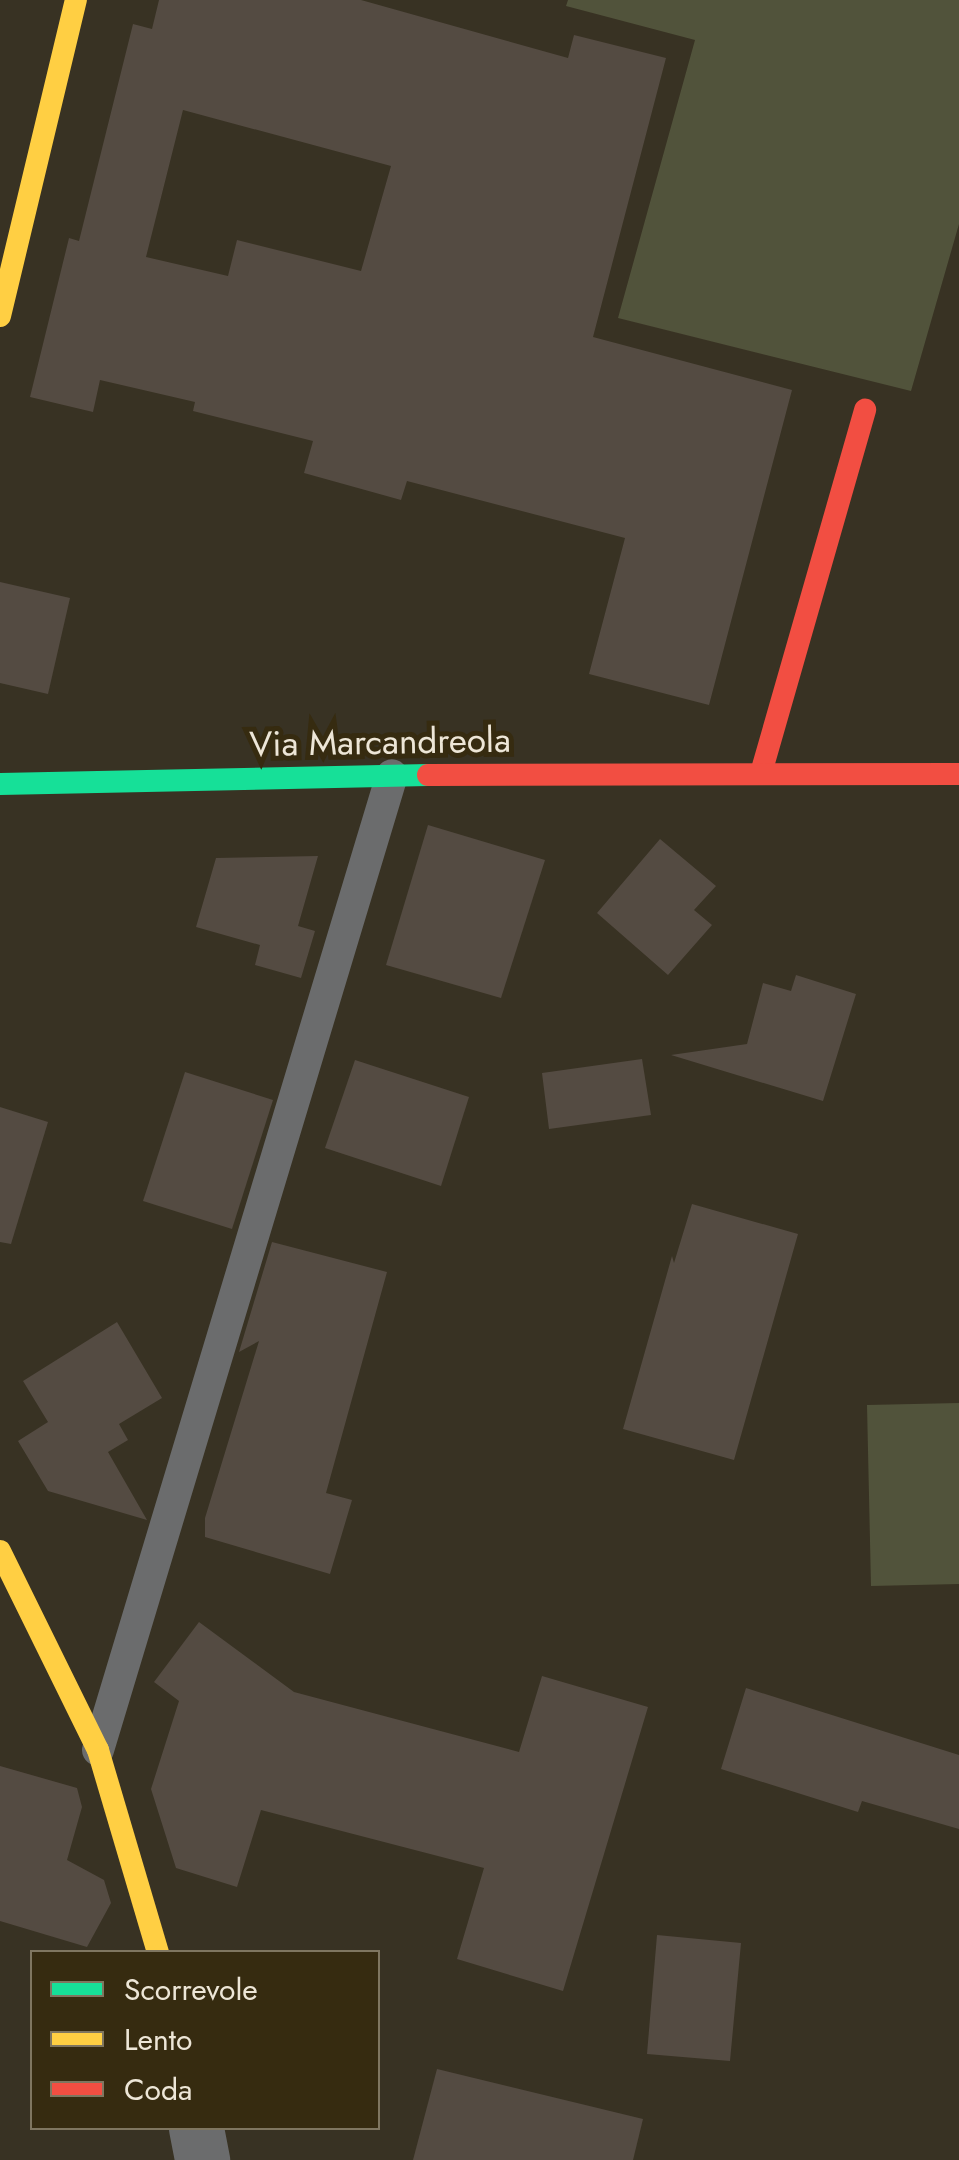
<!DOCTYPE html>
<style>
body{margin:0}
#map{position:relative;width:959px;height:2160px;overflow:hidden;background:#383223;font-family:Jost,sans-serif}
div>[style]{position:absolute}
.green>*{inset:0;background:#51533b}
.building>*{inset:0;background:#544b42}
.lane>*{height:32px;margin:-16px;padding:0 16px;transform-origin:16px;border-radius:16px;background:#6b6c6d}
.street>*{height:55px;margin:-27.5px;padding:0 27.5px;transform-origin:27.5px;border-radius:27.5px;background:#6b6c6d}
.fast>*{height:22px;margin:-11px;padding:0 11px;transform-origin:11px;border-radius:11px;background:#16e098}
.slow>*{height:22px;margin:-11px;padding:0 11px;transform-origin:11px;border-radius:11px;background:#ffcf43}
.jam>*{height:22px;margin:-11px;padding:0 11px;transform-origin:11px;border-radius:11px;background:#f24e42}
span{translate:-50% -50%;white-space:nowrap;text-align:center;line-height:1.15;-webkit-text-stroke:10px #362b10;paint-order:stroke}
.street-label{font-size:35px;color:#ede6d7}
.legend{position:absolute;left:30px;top:1950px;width:350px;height:180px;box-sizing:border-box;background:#362b10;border:2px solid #7f7660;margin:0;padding:12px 18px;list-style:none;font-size:30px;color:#ede6d7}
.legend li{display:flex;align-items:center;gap:20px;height:50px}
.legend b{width:50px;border:2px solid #7f7660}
</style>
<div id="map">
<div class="green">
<i style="clip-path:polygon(568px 0,959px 0,959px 224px,911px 391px,618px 318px,695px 40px,566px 6px)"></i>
<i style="clip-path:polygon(959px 1403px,959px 1584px,871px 1586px,867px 1405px)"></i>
</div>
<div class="building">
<i style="clip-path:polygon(evenodd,159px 0,361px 0,568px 58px,574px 35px,666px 58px,593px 337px,792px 390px,709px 705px,589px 674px,625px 538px,407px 481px,401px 500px,304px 473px,313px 441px,193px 411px,195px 402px,100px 380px,93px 412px,30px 397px,69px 238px,79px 241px,133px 24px,152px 29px,159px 0,183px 110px,391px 166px,361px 271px,237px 240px,228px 276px,146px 257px,183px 110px)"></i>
<i style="clip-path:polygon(0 582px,70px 598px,48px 694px,0 683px)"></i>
<i style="clip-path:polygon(428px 825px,545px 860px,501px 998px,386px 965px)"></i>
<i style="clip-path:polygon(660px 839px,716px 886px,694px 910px,712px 925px,668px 975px,597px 913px)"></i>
<i style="clip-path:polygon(318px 856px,298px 926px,315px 931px,301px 978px,255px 965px,260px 945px,196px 927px,216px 858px)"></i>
<i style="clip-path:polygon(796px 975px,856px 994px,823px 1101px,671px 1055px,747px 1044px,763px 983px,791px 991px)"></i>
<i style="clip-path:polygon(642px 1059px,651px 1115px,549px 1129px,542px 1073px)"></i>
<i style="clip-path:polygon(355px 1060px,469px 1097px,441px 1186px,325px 1148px)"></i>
<i style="clip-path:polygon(185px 1072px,273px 1100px,232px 1229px,143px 1201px)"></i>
<i style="clip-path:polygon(0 1107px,48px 1122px,11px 1244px,0 1242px)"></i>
<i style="clip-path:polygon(692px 1204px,798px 1234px,734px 1460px,623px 1429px,672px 1256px,674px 1263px)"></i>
<i style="clip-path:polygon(272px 1242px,387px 1272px,326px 1493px,352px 1500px,330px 1574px,205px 1537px,205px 1518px,259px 1341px,239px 1352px)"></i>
<i style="clip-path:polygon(117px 1322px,162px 1398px,119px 1424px,128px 1440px,108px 1452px,147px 1520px,48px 1491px,18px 1441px,48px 1422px,23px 1381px)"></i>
<i style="clip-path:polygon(199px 1622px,294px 1692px,519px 1752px,542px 1676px,648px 1707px,563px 1991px,457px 1959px,484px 1868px,261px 1810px,237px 1887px,176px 1868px,151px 1789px,179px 1701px,154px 1682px)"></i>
<i style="clip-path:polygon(746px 1688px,959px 1755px,959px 1829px,862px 1801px,858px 1812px,721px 1769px)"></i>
<i style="clip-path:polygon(0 1766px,77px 1788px,82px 1807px,67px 1860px,104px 1880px,111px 1903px,87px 1947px,0 1921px)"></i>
<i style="clip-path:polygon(657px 1935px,741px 1943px,730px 2061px,647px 2054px)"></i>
<i style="clip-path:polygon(437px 2069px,643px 2119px,633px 2160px,413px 2160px)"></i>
</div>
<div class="lane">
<i style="left:98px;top:1750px;width:1018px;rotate:-73.22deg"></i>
</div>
<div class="street">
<i style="left:196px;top:2128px;width:33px;rotate:79deg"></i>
</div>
<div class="fast">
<i style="left:0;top:784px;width:428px;rotate:-1.2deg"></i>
</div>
<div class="slow">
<i style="left:0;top:316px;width:325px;rotate:-76.5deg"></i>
<i style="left:0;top:1551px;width:222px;rotate:63.8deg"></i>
<i style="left:98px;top:1750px;width:211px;rotate:73.5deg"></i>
</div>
<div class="jam">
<i style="left:761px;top:773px;width:378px;rotate:-74deg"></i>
<i style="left:428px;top:775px;width:531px;rotate:-0.11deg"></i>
</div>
<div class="street-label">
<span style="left:380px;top:742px;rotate:-1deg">Via Marcandreola</span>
</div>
<ul class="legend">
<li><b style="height:12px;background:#16e098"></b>Scorrevole</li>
<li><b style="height:12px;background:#ffcf43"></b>Lento</li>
<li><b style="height:12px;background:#f24e42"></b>Coda</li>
</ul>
</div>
